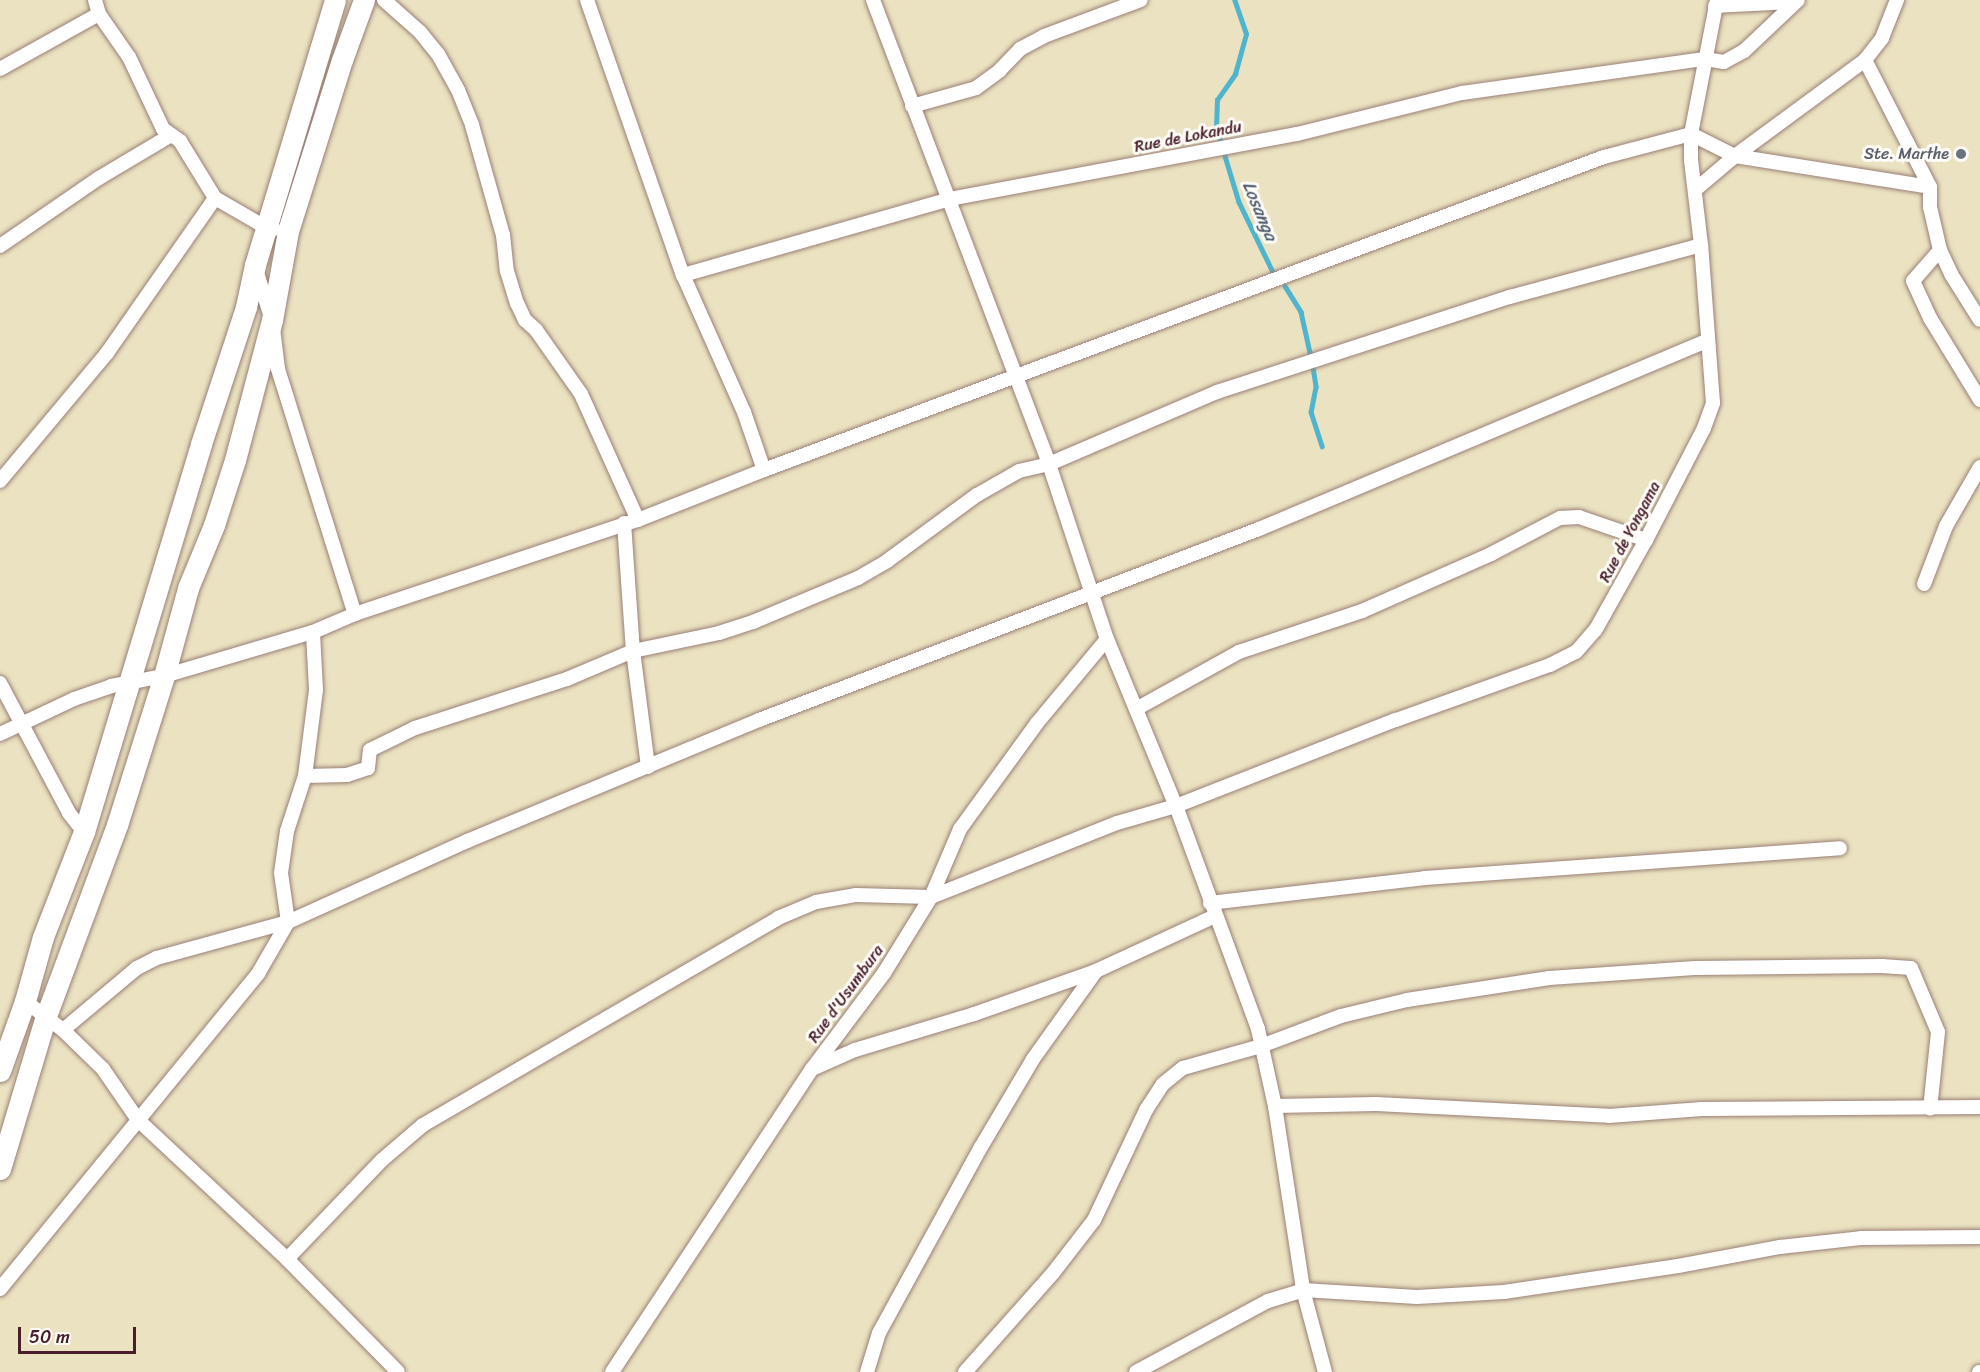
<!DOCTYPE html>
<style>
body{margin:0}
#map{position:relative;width:1980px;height:1372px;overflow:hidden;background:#ebe2c1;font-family:Sriracha,sans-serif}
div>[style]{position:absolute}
.stream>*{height:4.5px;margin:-2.25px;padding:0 2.25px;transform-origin:2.25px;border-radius:2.25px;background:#4fb4ce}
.roads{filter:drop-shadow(0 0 2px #9a8076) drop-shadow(0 0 2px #9a8076)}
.street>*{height:14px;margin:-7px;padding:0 7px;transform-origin:7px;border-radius:7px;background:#fff}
.primary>*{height:21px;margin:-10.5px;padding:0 10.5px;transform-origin:10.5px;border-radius:10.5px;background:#fff}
.dots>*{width:16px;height:16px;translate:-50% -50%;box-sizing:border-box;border:3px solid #fdfcf7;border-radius:50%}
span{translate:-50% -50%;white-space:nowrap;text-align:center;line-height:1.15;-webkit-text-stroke:6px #fdfcf7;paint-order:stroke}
.street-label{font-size:16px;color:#4a1f2b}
.worship-label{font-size:16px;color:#5b616d}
.right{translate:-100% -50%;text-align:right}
.water-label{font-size:18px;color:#4c5b6c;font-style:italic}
.scale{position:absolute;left:18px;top:1327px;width:118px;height:27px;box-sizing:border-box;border:3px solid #4a1f2b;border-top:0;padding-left:8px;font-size:18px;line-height:21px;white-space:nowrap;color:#4a1f2b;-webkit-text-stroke:4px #fdfcf7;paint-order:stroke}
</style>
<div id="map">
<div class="stream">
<i style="left:1222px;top:145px;width:18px;rotate:-109deg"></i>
<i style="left:1216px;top:128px;width:28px;rotate:-88deg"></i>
<i style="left:1217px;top:100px;width:32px;rotate:-55deg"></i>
<i style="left:1235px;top:74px;width:41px;rotate:-74.6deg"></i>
<i style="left:1246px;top:34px;width:36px;rotate:-109deg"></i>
<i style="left:1225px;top:156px;width:48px;rotate:73.1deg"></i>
<i style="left:1239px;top:202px;width:82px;rotate:64.1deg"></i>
<i style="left:1285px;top:286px;width:31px;rotate:58deg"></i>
<i style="left:1301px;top:312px;width:46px;rotate:77.5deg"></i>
<i style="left:1313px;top:367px;width:20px;rotate:81deg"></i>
<i style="left:1316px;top:387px;width:25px;rotate:101deg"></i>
<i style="left:1311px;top:412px;width:36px;rotate:72deg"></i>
</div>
<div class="roads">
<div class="street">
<i style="left:95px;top:0;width:15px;rotate:74deg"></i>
<i style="left:99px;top:14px;width:52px;rotate:55.1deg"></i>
<i style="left:129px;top:57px;width:80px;rotate:64.7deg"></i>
<i style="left:163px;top:129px;width:21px;rotate:35deg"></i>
<i style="left:180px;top:141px;width:67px;rotate:58.4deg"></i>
<i style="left:215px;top:198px;width:60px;rotate:30deg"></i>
<i style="left:267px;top:228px;width:7px;rotate:8deg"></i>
<i style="left:384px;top:0;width:48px;rotate:41.6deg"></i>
<i style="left:420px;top:32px;width:28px;rotate:51deg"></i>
<i style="left:438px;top:54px;width:41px;rotate:60.9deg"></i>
<i style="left:458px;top:90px;width:38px;rotate:68deg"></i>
<i style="left:472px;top:125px;width:114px;rotate:74.3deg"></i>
<i style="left:503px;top:235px;width:36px;rotate:84deg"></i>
<i style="left:507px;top:271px;width:34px;rotate:73deg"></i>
<i style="left:517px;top:303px;width:19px;rotate:65deg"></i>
<i style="left:525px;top:320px;width:15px;rotate:42deg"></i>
<i style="left:536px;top:330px;width:78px;rotate:54.9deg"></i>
<i style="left:581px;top:394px;width:138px;rotate:65.7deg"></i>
<i style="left:587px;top:0;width:291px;rotate:70.8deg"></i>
<i style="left:683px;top:275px;width:150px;rotate:66deg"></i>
<i style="left:744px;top:412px;width:61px;rotate:71deg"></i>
<i style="left:873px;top:0;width:496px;rotate:69.2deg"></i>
<i style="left:1049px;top:464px;width:184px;rotate:71.7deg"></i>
<i style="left:1107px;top:639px;width:181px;rotate:67.6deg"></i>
<i style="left:1176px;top:806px;width:238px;rotate:69.8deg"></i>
<i style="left:1258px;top:1029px;width:79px;rotate:77.6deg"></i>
<i style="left:1275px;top:1106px;width:186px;rotate:81.3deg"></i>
<i style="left:1303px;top:1290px;width:85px;rotate:75deg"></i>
<i style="left:1715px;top:6px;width:80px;rotate:-2.9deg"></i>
<i style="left:1865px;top:60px;width:143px;rotate:62.9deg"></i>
<i style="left:1930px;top:187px;width:20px;rotate:90deg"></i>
<i style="left:1930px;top:207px;width:44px;rotate:76.9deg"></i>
<i style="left:1940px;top:250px;width:26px;rotate:65deg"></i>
<i style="left:1951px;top:274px;width:54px;rotate:57.8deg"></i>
<i style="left:0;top:69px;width:113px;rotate:-29.1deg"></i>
<i style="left:912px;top:106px;width:66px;rotate:-15.7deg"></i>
<i style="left:976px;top:88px;width:29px;rotate:-36deg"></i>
<i style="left:999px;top:71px;width:30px;rotate:-46deg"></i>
<i style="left:1020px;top:49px;width:27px;rotate:-28deg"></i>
<i style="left:1044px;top:36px;width:103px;rotate:-20.4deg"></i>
<i style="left:1695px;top:190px;width:52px;rotate:-40.4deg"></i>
<i style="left:1735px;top:156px;width:162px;rotate:-36.4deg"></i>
<i style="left:1865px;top:60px;width:28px;rotate:-52deg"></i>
<i style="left:1882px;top:38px;width:41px;rotate:-68.5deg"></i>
<i style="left:0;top:246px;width:120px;rotate:-34.5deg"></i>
<i style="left:99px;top:178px;width:84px;rotate:-30.8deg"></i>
<i style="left:1940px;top:250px;width:41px;rotate:131.1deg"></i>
<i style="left:1913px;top:281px;width:41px;rotate:65.3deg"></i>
<i style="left:1930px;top:318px;width:96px;rotate:58.6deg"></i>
<i style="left:256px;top:270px;width:52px;rotate:72.3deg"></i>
<i style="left:272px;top:320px;width:49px;rotate:83deg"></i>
<i style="left:278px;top:369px;width:257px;rotate:72.6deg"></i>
<i style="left:683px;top:275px;width:277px;rotate:-15.9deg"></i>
<i style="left:949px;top:199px;width:354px;rotate:-10.6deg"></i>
<i style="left:1297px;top:134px;width:170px;rotate:-14deg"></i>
<i style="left:1462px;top:93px;width:245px;rotate:-8deg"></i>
<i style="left:1705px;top:59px;width:19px;rotate:9deg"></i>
<i style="left:1724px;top:62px;width:23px;rotate:-29deg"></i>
<i style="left:1744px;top:51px;width:74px;rotate:-43.4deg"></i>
<i style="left:0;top:481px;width:167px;rotate:-50.1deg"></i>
<i style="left:107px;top:353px;width:189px;rotate:-55.1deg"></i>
<i style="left:624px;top:523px;width:128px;rotate:86deg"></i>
<i style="left:633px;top:651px;width:117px;rotate:82.6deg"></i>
<i style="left:1924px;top:584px;width:62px;rotate:-69.2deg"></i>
<i style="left:1946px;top:526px;width:68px;rotate:-60deg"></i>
<i style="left:0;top:683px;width:147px;rotate:62deg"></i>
<i style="left:69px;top:813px;width:24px;rotate:52deg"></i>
<i style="left:1136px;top:709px;width:118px;rotate:-29deg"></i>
<i style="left:1239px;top:652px;width:130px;rotate:-18.4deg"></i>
<i style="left:1362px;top:611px;width:141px;rotate:-23.8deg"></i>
<i style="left:1491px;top:554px;width:78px;rotate:-27.6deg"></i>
<i style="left:1560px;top:518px;width:19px;rotate:-3deg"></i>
<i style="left:1579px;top:517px;width:71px;rotate:18.9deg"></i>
<i style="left:0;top:734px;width:82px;rotate:-25.3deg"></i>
<i style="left:74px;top:699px;width:39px;rotate:-19deg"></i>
<i style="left:111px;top:686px;width:54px;rotate:-10.7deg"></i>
<i style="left:164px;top:676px;width:155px;rotate:-16.5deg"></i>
<i style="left:313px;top:632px;width:46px;rotate:-23.2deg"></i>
<i style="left:355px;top:614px;width:298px;rotate:-18.4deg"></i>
<i style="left:638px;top:520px;width:136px;rotate:-21.6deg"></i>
<i style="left:764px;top:470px;width:896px;rotate:-20.44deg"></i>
<i style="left:1604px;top:157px;width:90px;rotate:-14.8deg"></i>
<i style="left:1691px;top:134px;width:49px;rotate:26.6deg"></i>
<i style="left:1735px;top:156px;width:197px;rotate:9deg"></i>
<i style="left:305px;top:776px;width:42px;rotate:-1.4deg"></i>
<i style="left:347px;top:775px;width:22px;rotate:-18deg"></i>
<i style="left:368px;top:768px;width:18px;rotate:-84deg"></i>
<i style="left:370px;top:750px;width:50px;rotate:-26.1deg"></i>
<i style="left:415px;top:728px;width:160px;rotate:-17.9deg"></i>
<i style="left:567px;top:679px;width:72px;rotate:-23deg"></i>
<i style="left:633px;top:651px;width:88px;rotate:-11.8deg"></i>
<i style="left:719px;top:633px;width:36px;rotate:-18deg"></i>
<i style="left:753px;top:622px;width:114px;rotate:-22.7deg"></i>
<i style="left:858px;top:578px;width:34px;rotate:-30deg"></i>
<i style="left:887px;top:561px;width:112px;rotate:-36.3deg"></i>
<i style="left:977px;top:495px;width:48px;rotate:-29.7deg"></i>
<i style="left:1019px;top:471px;width:31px;rotate:-13deg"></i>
<i style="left:1049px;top:464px;width:183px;rotate:-23.2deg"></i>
<i style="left:1217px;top:392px;width:308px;rotate:-18deg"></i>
<i style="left:1510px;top:297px;width:198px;rotate:-15.2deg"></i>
<i style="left:1210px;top:903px;width:216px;rotate:-6.6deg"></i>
<i style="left:1425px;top:878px;width:416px;rotate:-4.1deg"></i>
<i style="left:25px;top:1001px;width:48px;rotate:37.3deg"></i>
<i style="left:63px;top:1030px;width:56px;rotate:44.3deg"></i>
<i style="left:103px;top:1069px;width:62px;rotate:55.5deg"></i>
<i style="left:138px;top:1120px;width:204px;rotate:43deg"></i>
<i style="left:287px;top:1259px;width:158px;rotate:45.5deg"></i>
<i style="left:63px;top:1030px;width:97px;rotate:-40deg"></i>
<i style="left:137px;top:968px;width:22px;rotate:-27deg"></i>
<i style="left:157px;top:958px;width:136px;rotate:-15.4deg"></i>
<i style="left:288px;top:922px;width:196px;rotate:-24.3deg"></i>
<i style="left:467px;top:841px;width:316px;rotate:-22.5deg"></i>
<i style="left:759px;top:720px;width:535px;rotate:-20.91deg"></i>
<i style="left:1259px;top:529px;width:486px;rotate:-22.8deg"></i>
<i style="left:814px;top:1068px;width:45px;rotate:-23.7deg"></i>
<i style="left:855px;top:1050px;width:124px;rotate:-16.8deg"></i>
<i style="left:974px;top:1014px;width:129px;rotate:-19.4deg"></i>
<i style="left:1096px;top:971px;width:131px;rotate:-24.8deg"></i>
<i style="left:1275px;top:1106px;width:101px;rotate:-1.1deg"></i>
<i style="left:1376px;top:1104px;width:233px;rotate:2.9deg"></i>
<i style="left:1609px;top:1116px;width:93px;rotate:-4.3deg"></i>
<i style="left:1702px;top:1109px;width:278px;rotate:-0.4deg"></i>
<i style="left:287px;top:1259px;width:137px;rotate:-46.2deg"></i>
<i style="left:382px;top:1160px;width:54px;rotate:-40.5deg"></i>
<i style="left:423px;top:1125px;width:411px;rotate:-30.2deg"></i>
<i style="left:778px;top:918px;width:41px;rotate:-22.8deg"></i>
<i style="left:816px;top:902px;width:41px;rotate:-9.9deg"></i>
<i style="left:856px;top:895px;width:75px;rotate:1.5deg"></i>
<i style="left:931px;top:897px;width:200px;rotate:-21.7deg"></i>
<i style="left:1117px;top:823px;width:61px;rotate:-16.1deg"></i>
<i style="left:1176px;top:806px;width:236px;rotate:-21.4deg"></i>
<i style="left:1396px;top:720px;width:164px;rotate:-19.7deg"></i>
<i style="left:1550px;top:665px;width:29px;rotate:-27deg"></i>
<i style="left:1576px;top:652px;width:30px;rotate:-49deg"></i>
<i style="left:1596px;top:629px;width:102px;rotate:-60.7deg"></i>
<i style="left:1646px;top:540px;width:126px;rotate:-62.6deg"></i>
<i style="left:1704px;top:428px;width:27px;rotate:-70deg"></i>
<i style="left:1713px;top:403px;width:158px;rotate:-94.3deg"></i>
<i style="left:1701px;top:245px;width:86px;rotate:-96.7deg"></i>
<i style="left:1691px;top:160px;width:26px;rotate:-90deg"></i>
<i style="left:1691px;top:134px;width:136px;rotate:-79deg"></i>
<i style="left:0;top:1289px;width:409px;rotate:-50.7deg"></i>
<i style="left:259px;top:972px;width:58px;rotate:-59.9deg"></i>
<i style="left:288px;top:922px;width:49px;rotate:-98.1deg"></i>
<i style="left:281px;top:873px;width:42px;rotate:-81.9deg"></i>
<i style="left:287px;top:831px;width:58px;rotate:-71.9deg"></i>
<i style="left:305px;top:776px;width:87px;rotate:-82.7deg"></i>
<i style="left:316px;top:690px;width:58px;rotate:-93deg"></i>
<i style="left:612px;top:1372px;width:363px;rotate:-56.6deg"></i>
<i style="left:812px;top:1069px;width:120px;rotate:-53.1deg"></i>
<i style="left:884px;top:973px;width:89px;rotate:-58.3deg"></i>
<i style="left:931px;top:897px;width:74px;rotate:-66.9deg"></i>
<i style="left:960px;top:829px;width:131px;rotate:-54deg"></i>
<i style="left:1037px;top:723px;width:109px;rotate:-50.2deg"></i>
<i style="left:867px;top:1372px;width:41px;rotate:-72.9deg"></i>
<i style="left:879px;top:1333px;width:212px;rotate:-61.3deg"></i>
<i style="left:981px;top:1147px;width:102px;rotate:-59.4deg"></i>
<i style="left:1033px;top:1059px;width:108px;rotate:-54.4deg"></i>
<i style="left:965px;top:1372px;width:132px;rotate:-48.4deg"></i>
<i style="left:1053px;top:1273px;width:67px;rotate:-52.3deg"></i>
<i style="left:1094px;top:1220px;width:122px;rotate:-64.7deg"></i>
<i style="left:1146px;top:1110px;width:31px;rotate:-57deg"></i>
<i style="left:1163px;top:1084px;width:26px;rotate:-39deg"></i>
<i style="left:1183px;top:1068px;width:81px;rotate:-15.8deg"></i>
<i style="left:1261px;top:1046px;width:85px;rotate:-20.6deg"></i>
<i style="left:1341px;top:1016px;width:68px;rotate:-13.6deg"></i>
<i style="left:1407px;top:1000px;width:144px;rotate:-8.8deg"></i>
<i style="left:1549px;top:978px;width:146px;rotate:-3.9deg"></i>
<i style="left:1695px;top:968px;width:187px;rotate:-0.6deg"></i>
<i style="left:1882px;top:966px;width:29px;rotate:4deg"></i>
<i style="left:1911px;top:968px;width:69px;rotate:67.1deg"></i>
<i style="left:1938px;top:1032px;width:77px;rotate:95.9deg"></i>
<i style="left:1136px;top:1372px;width:150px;rotate:-28.3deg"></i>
<i style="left:1268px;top:1301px;width:37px;rotate:-17deg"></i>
<i style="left:1303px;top:1290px;width:114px;rotate:3.5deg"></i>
<i style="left:1417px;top:1297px;width:87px;rotate:-3.3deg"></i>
<i style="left:1504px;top:1292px;width:176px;rotate:-8.5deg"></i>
<i style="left:1678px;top:1266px;width:104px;rotate:-10.6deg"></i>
<i style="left:1780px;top:1247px;width:81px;rotate:-6.3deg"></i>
<i style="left:1861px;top:1238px;width:119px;rotate:-0.5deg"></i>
<i style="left:1979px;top:1372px;width:1px"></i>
</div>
<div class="primary">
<i style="left:0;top:1071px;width:74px;rotate:-70.3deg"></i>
<i style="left:25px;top:1001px;width:66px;rotate:-74.3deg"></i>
<i style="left:43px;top:937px;width:113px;rotate:-68.7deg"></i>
<i style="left:84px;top:832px;width:405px;rotate:-73.2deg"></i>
<i style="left:201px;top:444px;width:144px;rotate:-71.8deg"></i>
<i style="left:246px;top:307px;width:43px;rotate:-77.9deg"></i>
<i style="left:255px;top:265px;width:277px;rotate:-73.2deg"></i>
<i style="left:0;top:1169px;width:160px;rotate:-73.3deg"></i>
<i style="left:46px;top:1016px;width:204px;rotate:-69.6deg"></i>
<i style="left:117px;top:825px;width:156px;rotate:-72.5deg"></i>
<i style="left:164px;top:676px;width:91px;rotate:-74.7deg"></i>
<i style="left:188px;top:588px;width:68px;rotate:-67.6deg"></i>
<i style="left:214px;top:525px;width:68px;rotate:-72.1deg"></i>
<i style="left:235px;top:460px;width:145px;rotate:-75.2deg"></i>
<i style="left:272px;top:320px;width:90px;rotate:-79.8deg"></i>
<i style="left:288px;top:231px;width:179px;rotate:-72.5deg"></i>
<i style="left:342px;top:60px;width:64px;rotate:-69.9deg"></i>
</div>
</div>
<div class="dots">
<i style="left:1961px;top:154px;background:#6b7280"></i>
</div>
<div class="street-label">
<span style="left:1188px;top:137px;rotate:-11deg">Rue de Lokandu</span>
<span style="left:1630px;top:532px;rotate:-62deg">Rue de Yongama</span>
<span style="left:846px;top:994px;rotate:-54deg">Rue d'Usumbura</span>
</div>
<div class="worship-label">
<span class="right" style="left:1949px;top:154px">Ste. Marthe</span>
</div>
<div class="water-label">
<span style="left:1260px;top:211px;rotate:67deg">Losanga</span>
</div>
<div class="scale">50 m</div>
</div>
